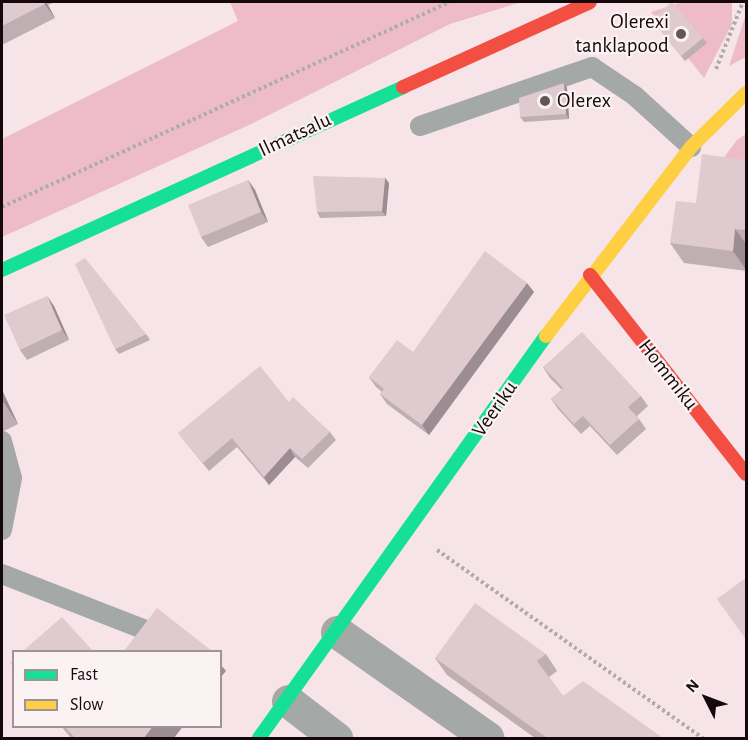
<!DOCTYPE html>
<style>
body{margin:0}
#map{position:relative;width:748px;height:740px;overflow:hidden;background:#f6e4e8;font-family:"Alegreya Sans",sans-serif}
div>[style]{position:absolute}
.green>*{inset:0;background:#eebbc8}
.path>*{height:4px;margin-top:-2px;transform-origin:0;background:repeating-linear-gradient(90deg,#afacac 0 3px,transparent 0 6px)}
.lane>*{height:20px;margin:-10px;padding:0 10px;transform-origin:10px;border-radius:10px;background:#a4a8a7}
.street>*{height:33px;margin:-16.5px;padding:0 16.5px;transform-origin:16.5px;border-radius:16.5px;background:#a4a8a7}
.fast>*{height:14px;margin:-7px;padding:0 7px;transform-origin:7px;border-radius:7px;background:#16e098}
.slow>*{height:14px;margin:-7px;padding:0 7px;transform-origin:7px;border-radius:7px;background:#ffcf43}
.jam>*{height:14px;margin:-7px;padding:0 7px;transform-origin:7px;border-radius:7px;background:#f24e42}
.wall>*{inset:0;background:#bfaeb2}
.shaded-wall>*{inset:0;background:#9b8d91}
.building>*{inset:0;background:#decacf}
.dots>*{width:16px;height:16px;translate:-50% -50%;box-sizing:border-box;border:3px solid #faf2f3;border-radius:50%}
span{translate:-50% -50%;white-space:nowrap;text-align:center;line-height:1.15;-webkit-text-stroke:4.5px #faf2f3;paint-order:stroke}
.poi-label{font-size:21px;color:#15080c}
.right{translate:-100% -50%;text-align:right}
.left{translate:0 -50%;text-align:left}
.street-label{font-size:21px;color:#15080c}
.frame{position:absolute;inset:0;border:3px solid #15080c;pointer-events:none}
.legend{position:absolute;left:12px;top:650px;width:210px;height:78px;box-sizing:border-box;background:#faf2f3;border:2px solid #9e9497;margin:0;padding:8px 10px;list-style:none;font-size:18px;color:#15080c}
.legend li{display:flex;align-items:center;gap:12px;height:30px}
.legend b{width:30px;border:2px solid #9e9497}
.north{position:absolute;left:676px;top:668px;width:60px;height:60px;-webkit-text-stroke:4px #faf2f3;paint-order:stroke;rotate:312deg;font-size:16px;font-weight:700;line-height:24px;text-align:center;color:#15080c}
.north::after{content:'';display:block;margin:auto;width:21px;height:27px;background:#15080c;clip-path:polygon(50% 0,100% 100%,50% 72%,0 100%)}
</style>
<div id="map">
<div class="green">
<i style="clip-path:polygon(230px 2px,521px 2px,450px 24px,249px 125px,2px 237px,2px 139px,238px 21px)"></i>
<i style="clip-path:polygon(683px 2px,732px 2px,732px 24px,704px 78px,651px 12px)"></i>
<i style="clip-path:polygon(746px 14px,746px 57px,729px 66px)"></i>
<i style="clip-path:polygon(746px 134px,746px 172px,716px 168px,737px 140px)"></i>
</div>
<div class="path">
<i style="left:716px;top:69px;width:72px;rotate:-68.1deg"></i>
<i style="left:2px;top:207px;width:493px;rotate:-24.6deg"></i>
<i style="left:437px;top:550px;width:326px;rotate:35.3deg"></i>
</div>
<div class="lane">
<i style="left:420px;top:126px;width:182px;rotate:-18.9deg"></i>
<i style="left:592px;top:67px;width:52px;rotate:34deg"></i>
<i style="left:635px;top:96px;width:76px;rotate:42.3deg"></i>
<i style="left:2px;top:441px;width:38px;rotate:75deg"></i>
<i style="left:12px;top:478px;width:53px;rotate:100.9deg"></i>
<i style="left:2px;top:574px;width:151px;rotate:21.3deg"></i>
</div>
<div class="street">
<i style="left:337px;top:632px;width:184px;rotate:35.1deg"></i>
<i style="left:288px;top:701px;width:61px;rotate:37.6deg"></i>
</div>
<div class="fast">
<i style="left:2px;top:270px;width:441px;rotate:-24.5deg"></i>
<i style="left:259px;top:738px;width:494px;rotate:-54.5deg"></i>
</div>
<div class="slow">
<i style="left:546px;top:336px;width:238px;rotate:-52.5deg"></i>
<i style="left:691px;top:147px;width:77px;rotate:-44.5deg"></i>
</div>
<div class="jam">
<i style="left:403px;top:87px;width:205px;rotate:-24.4deg"></i>
<i style="left:590px;top:275px;width:253px;rotate:51.9deg"></i>
</div>
<div class="wall">
<i style="clip-path:polygon(2px 2px,55px 2px,48px 5px,55px 18px,2px 45px)"></i>
<i style="clip-path:polygon(651px 19px,703px 38px,707px 43px,685px 61px)"></i>
<i style="clip-path:polygon(564px 83px,567px 88px,569px 119px,524px 122px,520px 117px)"></i>
<i style="clip-path:polygon(747px 160px,747px 271px,684px 263px,670px 243px,696px 203px)"></i>
<i style="clip-path:polygon(385px 178px,389px 183px,386px 216px,320px 218px,317px 212px)"></i>
<i style="clip-path:polygon(248px 180px,255px 190px,268px 222px,208px 247px,201px 237px)"></i>
<i style="clip-path:polygon(534px 292px,429px 435px,387px 404px,380px 394px,382px 392px,376px 387px,369px 377px,413px 352px)"></i>
<i style="clip-path:polygon(54px 306px,69px 340px,27px 360px,20px 350px)"></i>
<i style="clip-path:polygon(146px 334px,150px 340px,119px 354px,115px 349px)"></i>
<i style="clip-path:polygon(543px 367px,641px 396px,648px 406px,637px 416px,646px 429px,617px 455px,590px 426px,581px 434px,558px 409px,551px 399px,562px 390px,550px 378px)"></i>
<i style="clip-path:polygon(2px 390px,18px 424px,2px 432px)"></i>
<i style="clip-path:polygon(289px 402px,330px 432px,336px 440px,308px 468px,295px 457px,269px 485px,237px 447px,209px 471px,178px 433px)"></i>
<i style="clip-path:polygon(546px 654px,557px 671px,549px 677px,563px 696px,663px 738px,535px 738px,447px 675px,435px 658px)"></i>
<i style="clip-path:polygon(61px 726px,183px 726px,174px 738px,71px 738px)"></i>
</div>
<div class="shaded-wall">
<i style="clip-path:polygon(43px 2px,45px 2px,48px 5px,55px 18px)"></i>
<i style="clip-path:polygon(564px 83px,567px 88px,569px 119px,566px 114px)"></i>
<i style="clip-path:polygon(385px 178px,389px 183px,386px 216px,382px 211px)"></i>
<i style="clip-path:polygon(248px 180px,255px 190px,268px 222px,261px 212px)"></i>
<i style="clip-path:polygon(735px 229px,747px 245px,747px 271px,733px 251px)"></i>
<i style="clip-path:polygon(527px 283px,534px 292px,429px 435px,422px 425px)"></i>
<i style="clip-path:polygon(47px 296px,54px 306px,69px 340px,62px 330px)"></i>
<i style="clip-path:polygon(2px 390px,18px 424px,2px 400px)"></i>
<i style="clip-path:polygon(290px 448px,295px 457px,269px 485px,264px 477px)"></i>
<i style="clip-path:polygon(220px 664px,226px 671px,220px 678px)"></i>
<i style="clip-path:polygon(153px 726px,183px 726px,174px 738px,144px 738px)"></i>
</div>
<div class="building">
<i style="clip-path:polygon(2px 2px,43px 2px,45px 4px,2px 26px)"></i>
<i style="clip-path:polygon(672px 2px,703px 38px,681px 56px,651px 19px)"></i>
<i style="clip-path:polygon(564px 83px,566px 114px,520px 117px,519px 98px)"></i>
<i style="clip-path:polygon(702px 154px,747px 160px,747px 230px,735px 229px,733px 251px,670px 243px,676px 201px,696px 203px)"></i>
<i style="clip-path:polygon(313px 176px,385px 178px,382px 211px,317px 212px)"></i>
<i style="clip-path:polygon(248px 180px,261px 212px,201px 237px,188px 205px)"></i>
<i style="clip-path:polygon(485px 251px,527px 283px,422px 425px,380px 394px,384px 389px,369px 377px,397px 340px,413px 352px)"></i>
<i style="clip-path:polygon(85px 258px,146px 334px,115px 349px,75px 264px)"></i>
<i style="clip-path:polygon(47px 296px,62px 330px,20px 350px,4px 315px)"></i>
<i style="clip-path:polygon(582px 332px,641px 396px,628px 407px,639px 419px,610px 445px,583px 416px,574px 424px,551px 399px,563px 388px,543px 367px)"></i>
<i style="clip-path:polygon(260px 366px,289px 402px,293px 397px,330px 432px,302px 459px,290px 448px,264px 477px,232px 438px,203px 463px,178px 433px)"></i>
<i style="clip-path:polygon(747px 577px,747px 641px,717px 599px)"></i>
<i style="clip-path:polygon(475px 603px,546px 654px,537px 661px,563px 696px,583px 681px,663px 738px,547px 738px,435px 658px)"></i>
<i style="clip-path:polygon(157px 608px,212px 651px,124px 651px)"></i>
<i style="clip-path:polygon(62px 617px,93px 651px,23px 651px)"></i>
<i style="clip-path:polygon(14px 660px,14px 667px,10px 663px)"></i>
<i style="clip-path:polygon(64px 726px,153px 726px,144px 738px,75px 738px)"></i>
</div>
<div class="dots">
<i style="left:681px;top:34px;background:#645559"></i>
<i style="left:545px;top:101px;background:#645559"></i>
</div>
<div class="poi-label">
<span class="right" style="left:669px;top:34px">Olerexi<br>tanklapood</span>
<span class="left" style="left:557px;top:101px">Olerex</span>
</div>
<div class="street-label">
<span style="left:295px;top:135px;rotate:-25deg">Ilmatsalu</span>
<span style="left:668px;top:375px;rotate:52deg">Hommiku</span>
<span style="left:495px;top:409px;rotate:-55deg">Veeriku</span>
</div>
<div class="frame"></div>
<ul class="legend">
<li><b style="height:8px;background:#16e098"></b>Fast</li>
<li><b style="height:8px;background:#ffcf43"></b>Slow</li>
</ul>
<div class="north">N</div>
</div>
